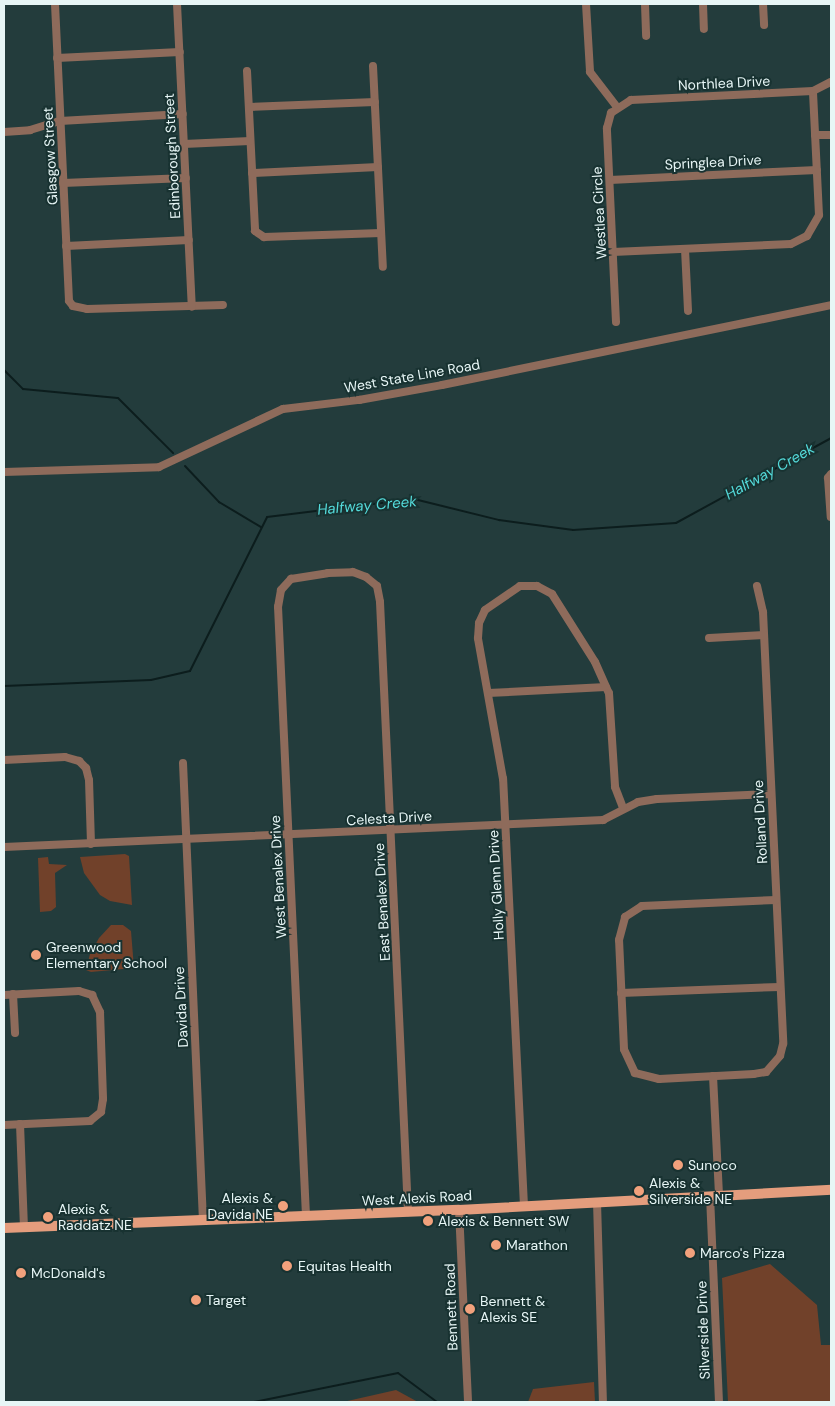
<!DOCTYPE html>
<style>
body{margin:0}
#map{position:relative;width:835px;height:1406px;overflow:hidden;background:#233c3c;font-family:"DM Sans",sans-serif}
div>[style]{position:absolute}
.green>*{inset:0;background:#71412a}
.stream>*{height:2px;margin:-1px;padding:0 1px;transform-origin:1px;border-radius:1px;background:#0c1d1d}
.minor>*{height:8px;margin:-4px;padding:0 4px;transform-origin:4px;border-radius:4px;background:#8e6b5b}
.major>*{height:10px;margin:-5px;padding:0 5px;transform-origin:5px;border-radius:5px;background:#e49d7d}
.dots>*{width:14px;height:14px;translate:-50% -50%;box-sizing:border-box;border:2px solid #183231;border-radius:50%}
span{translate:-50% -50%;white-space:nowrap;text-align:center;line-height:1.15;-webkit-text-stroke:4px #183231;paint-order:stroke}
.street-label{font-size:14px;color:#e7f6f6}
.poi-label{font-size:14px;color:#e7f6f6}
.left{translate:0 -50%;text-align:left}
.right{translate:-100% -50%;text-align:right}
.water-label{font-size:15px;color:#54dada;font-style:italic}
.frame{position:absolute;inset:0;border:5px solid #e7f6f6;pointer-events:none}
</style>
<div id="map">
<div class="green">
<i style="clip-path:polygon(125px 854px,129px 856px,132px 905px,110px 901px,100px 895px,84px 873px,80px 857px)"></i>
<i style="clip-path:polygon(48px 857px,49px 864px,67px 865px,55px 873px,56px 907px,51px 911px,40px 912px,38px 858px)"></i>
<i style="clip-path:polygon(111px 925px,123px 925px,131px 931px,134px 968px,91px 972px,86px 970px,90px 954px,99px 938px)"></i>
<i style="clip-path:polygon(770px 1264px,817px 1305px,821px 1345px,831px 1345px,831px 1402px,728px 1402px,722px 1278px)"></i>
<i style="clip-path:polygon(594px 1382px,595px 1402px,528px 1402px,533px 1389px)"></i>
<i style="clip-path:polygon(396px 1390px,418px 1402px,343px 1402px)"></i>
</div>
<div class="stream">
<i style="left:4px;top:370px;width:27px;rotate:45deg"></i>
<i style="left:23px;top:389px;width:95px;rotate:5.4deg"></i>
<i style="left:118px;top:398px;width:78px;rotate:45deg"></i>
<i style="left:185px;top:466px;width:50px;rotate:46.6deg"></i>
<i style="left:219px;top:502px;width:49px;rotate:30.8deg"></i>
<i style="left:4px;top:686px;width:147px;rotate:-2.3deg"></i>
<i style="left:151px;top:680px;width:40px;rotate:-13deg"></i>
<i style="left:190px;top:671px;width:172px;rotate:-63.4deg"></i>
<i style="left:267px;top:517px;width:148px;rotate:-7deg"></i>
<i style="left:414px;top:499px;width:88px;rotate:13.9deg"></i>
<i style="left:499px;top:520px;width:75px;rotate:7.7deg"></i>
<i style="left:573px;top:530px;width:103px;rotate:-3.9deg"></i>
<i style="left:676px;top:523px;width:177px;rotate:-28.7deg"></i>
<i style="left:254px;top:1402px;width:147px;rotate:-11.4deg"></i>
<i style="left:398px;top:1373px;width:49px;rotate:36.6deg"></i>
</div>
<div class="minor">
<i style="left:55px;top:4px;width:297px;rotate:87.3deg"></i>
<i style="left:69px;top:301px;width:6px;rotate:51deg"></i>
<i style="left:73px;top:306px;width:14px;rotate:12deg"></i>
<i style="left:87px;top:309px;width:136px;rotate:-1.7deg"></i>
<i style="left:177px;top:4px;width:303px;rotate:87.2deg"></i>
<i style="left:586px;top:4px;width:68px;rotate:86.6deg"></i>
<i style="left:590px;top:72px;width:44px;rotate:52.4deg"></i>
<i style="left:645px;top:4px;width:32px;rotate:88deg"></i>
<i style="left:703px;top:4px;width:25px;rotate:88deg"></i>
<i style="left:763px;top:4px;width:21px;rotate:87deg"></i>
<i style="left:57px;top:58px;width:123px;rotate:-2.8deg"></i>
<i style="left:373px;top:66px;width:201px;rotate:87.2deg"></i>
<i style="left:247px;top:71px;width:160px;rotate:87.1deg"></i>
<i style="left:255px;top:231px;width:11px;rotate:34deg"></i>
<i style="left:264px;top:237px;width:117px;rotate:-2deg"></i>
<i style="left:249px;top:107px;width:126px;rotate:-2.3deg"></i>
<i style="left:4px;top:132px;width:26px;rotate:-4deg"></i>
<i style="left:30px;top:130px;width:31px;rotate:-17deg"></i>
<i style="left:60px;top:121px;width:123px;rotate:-3.3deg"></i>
<i style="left:815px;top:135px;width:16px"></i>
<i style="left:184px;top:144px;width:66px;rotate:-2.6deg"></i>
<i style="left:252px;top:173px;width:126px;rotate:-2.7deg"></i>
<i style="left:610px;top:180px;width:207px;rotate:-2.8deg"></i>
<i style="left:63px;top:183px;width:123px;rotate:-2.3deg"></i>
<i style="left:66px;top:246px;width:123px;rotate:-2.8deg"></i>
<i style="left:685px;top:249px;width:62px;rotate:87.2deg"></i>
<i style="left:613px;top:252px;width:178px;rotate:-2.6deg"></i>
<i style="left:791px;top:244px;width:18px;rotate:-27deg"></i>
<i style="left:807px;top:236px;width:24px;rotate:-60deg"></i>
<i style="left:819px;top:215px;width:124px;rotate:-92.8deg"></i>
<i style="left:616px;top:322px;width:194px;rotate:-92.7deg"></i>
<i style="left:607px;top:128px;width:16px;rotate:-75deg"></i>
<i style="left:611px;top:113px;width:24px;rotate:-33deg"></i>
<i style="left:631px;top:100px;width:182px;rotate:-2.8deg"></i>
<i style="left:813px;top:91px;width:20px;rotate:-27deg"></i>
<i style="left:4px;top:472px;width:155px;rotate:-1.8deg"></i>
<i style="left:159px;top:467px;width:137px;rotate:-25.1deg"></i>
<i style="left:283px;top:409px;width:77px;rotate:-6.8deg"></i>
<i style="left:359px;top:400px;width:84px;rotate:-10.2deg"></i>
<i style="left:442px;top:385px;width:397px;rotate:-11.6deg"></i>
<i style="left:831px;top:474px;width:5px;rotate:127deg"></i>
<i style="left:828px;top:478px;width:39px;rotate:86deg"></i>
<i style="left:757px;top:586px;width:27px;rotate:77deg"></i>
<i style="left:763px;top:612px;width:432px;rotate:87.3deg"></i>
<i style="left:783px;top:1044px;width:12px;rotate:104deg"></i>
<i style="left:780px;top:1056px;width:21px;rotate:131deg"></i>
<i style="left:766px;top:1072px;width:12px;rotate:171deg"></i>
<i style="left:754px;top:1074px;width:95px;rotate:177deg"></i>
<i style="left:659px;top:1079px;width:25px;rotate:-166deg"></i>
<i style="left:635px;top:1073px;width:26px;rotate:-115deg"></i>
<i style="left:624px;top:1049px;width:109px;rotate:-92.6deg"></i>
<i style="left:619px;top:940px;width:24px;rotate:-75deg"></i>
<i style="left:625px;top:917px;width:20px;rotate:-33deg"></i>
<i style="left:642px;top:906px;width:134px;rotate:-2.6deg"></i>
<i style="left:709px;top:638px;width:55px;rotate:-3.1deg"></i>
<i style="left:488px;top:693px;width:118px;rotate:-2.9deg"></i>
<i style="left:4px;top:760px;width:61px;rotate:-2.8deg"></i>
<i style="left:65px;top:757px;width:15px;rotate:16deg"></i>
<i style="left:79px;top:761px;width:10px;rotate:45deg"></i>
<i style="left:86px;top:768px;width:12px;rotate:76deg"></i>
<i style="left:89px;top:780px;width:64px;rotate:88.2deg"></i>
<i style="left:183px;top:763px;width:458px;rotate:87.5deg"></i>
<i style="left:4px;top:847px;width:600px;rotate:-2.58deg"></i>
<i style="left:603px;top:820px;width:39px;rotate:-27deg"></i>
<i style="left:638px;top:802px;width:19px;rotate:-9deg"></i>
<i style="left:657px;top:799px;width:114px;rotate:-2.5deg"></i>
<i style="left:621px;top:993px;width:159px;rotate:-2.2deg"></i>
<i style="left:13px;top:994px;width:39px;rotate:87deg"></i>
<i style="left:4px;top:995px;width:75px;rotate:-3.1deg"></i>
<i style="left:79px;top:991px;width:14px;rotate:17deg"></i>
<i style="left:92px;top:995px;width:19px;rotate:65deg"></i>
<i style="left:100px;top:1012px;width:87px;rotate:88deg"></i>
<i style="left:103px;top:1099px;width:13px;rotate:99deg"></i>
<i style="left:101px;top:1112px;width:14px;rotate:141deg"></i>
<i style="left:90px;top:1121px;width:86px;rotate:177.3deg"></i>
<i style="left:713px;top:1076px;width:120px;rotate:87.1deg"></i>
<i style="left:20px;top:1124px;width:103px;rotate:87.8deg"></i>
<i style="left:710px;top:1196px;width:206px;rotate:87.5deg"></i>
<i style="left:597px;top:1202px;width:200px;rotate:88.3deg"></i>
<i style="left:524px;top:1206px;width:428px;rotate:-92.8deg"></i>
<i style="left:503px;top:779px;width:143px;rotate:-100.1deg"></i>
<i style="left:478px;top:638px;width:15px;rotate:-86deg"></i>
<i style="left:479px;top:623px;width:14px;rotate:-65deg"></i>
<i style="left:485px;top:610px;width:42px;rotate:-34.4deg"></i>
<i style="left:520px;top:586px;width:17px"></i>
<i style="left:537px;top:586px;width:17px;rotate:28deg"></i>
<i style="left:552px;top:594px;width:80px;rotate:57.7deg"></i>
<i style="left:595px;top:662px;width:34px;rotate:66deg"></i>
<i style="left:609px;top:693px;width:94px;rotate:86.3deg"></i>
<i style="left:615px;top:787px;width:22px;rotate:69deg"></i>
<i style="left:459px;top:1210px;width:192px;rotate:87.3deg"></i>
<i style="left:306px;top:1216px;width:610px;rotate:-92.63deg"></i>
<i style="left:278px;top:607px;width:17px;rotate:-80deg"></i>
<i style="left:281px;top:590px;width:15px;rotate:-48deg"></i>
<i style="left:291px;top:579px;width:37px;rotate:-9deg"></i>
<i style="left:328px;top:573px;width:25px;rotate:-2deg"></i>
<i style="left:353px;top:572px;width:14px;rotate:21deg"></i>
<i style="left:366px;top:577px;width:14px;rotate:39deg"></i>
<i style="left:377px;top:586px;width:16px;rotate:79deg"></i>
<i style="left:380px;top:602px;width:611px;rotate:87.37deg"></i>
</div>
<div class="major">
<i style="left:4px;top:1228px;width:455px;rotate:-2.3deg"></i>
<i style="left:459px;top:1210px;width:373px;rotate:-3.1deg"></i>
</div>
<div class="dots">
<i style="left:36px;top:955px;background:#f1a17c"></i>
<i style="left:678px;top:1165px;background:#f1a17c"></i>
<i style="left:639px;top:1191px;background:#f1a17c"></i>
<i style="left:283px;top:1206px;background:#f1a17c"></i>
<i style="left:48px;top:1217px;background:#f1a17c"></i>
<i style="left:428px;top:1221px;background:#f1a17c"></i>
<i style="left:496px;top:1245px;background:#f1a17c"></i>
<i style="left:690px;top:1253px;background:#f1a17c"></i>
<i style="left:287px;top:1266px;background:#f1a17c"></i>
<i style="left:21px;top:1273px;background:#f1a17c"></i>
<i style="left:196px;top:1300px;background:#f1a17c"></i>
<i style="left:470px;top:1309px;background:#f1a17c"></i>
</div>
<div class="street-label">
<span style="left:724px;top:83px;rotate:-3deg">Northlea Drive</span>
<span style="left:50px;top:156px;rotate:-93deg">Glasgow Street</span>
<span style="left:172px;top:156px;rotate:-93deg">Edinborough Street</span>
<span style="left:713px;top:162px;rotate:-3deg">Springlea Drive</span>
<span style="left:599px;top:213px;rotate:-93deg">Westlea Circle</span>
<span style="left:412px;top:376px;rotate:-10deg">West State Line Road</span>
<span style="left:389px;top:818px;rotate:-3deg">Celesta Drive</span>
<span style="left:760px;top:822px;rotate:-93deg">Rolland Drive</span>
<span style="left:278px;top:877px;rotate:-93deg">West Benalex Drive</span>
<span style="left:496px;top:885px;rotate:-93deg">Holly Glenn Drive</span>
<span style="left:382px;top:902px;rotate:-93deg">East Benalex Drive</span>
<span style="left:181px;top:1007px;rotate:-93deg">Davida Drive</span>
<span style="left:417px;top:1198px;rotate:-3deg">West Alexis Road</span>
<span style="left:451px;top:1307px;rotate:-92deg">Bennett Road</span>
<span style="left:703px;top:1330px;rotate:-92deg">Silverside Drive</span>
</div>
<div class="poi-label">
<span class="left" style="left:46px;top:955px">Greenwood<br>Elementary School</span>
<span class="left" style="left:688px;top:1165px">Sunoco</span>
<span class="left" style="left:649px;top:1191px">Alexis &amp;<br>Silverside NE</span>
<span class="right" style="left:273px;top:1206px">Alexis &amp;<br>Davida NE</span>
<span class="left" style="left:58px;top:1217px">Alexis &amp;<br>Raddatz NE</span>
<span class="left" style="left:438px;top:1221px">Alexis &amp; Bennett SW</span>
<span class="left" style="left:506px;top:1245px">Marathon</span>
<span class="left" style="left:700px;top:1253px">Marco's Pizza</span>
<span class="left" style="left:298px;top:1266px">Equitas Health</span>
<span class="left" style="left:31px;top:1273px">McDonald's</span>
<span class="left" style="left:206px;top:1300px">Target</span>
<span class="left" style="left:480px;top:1309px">Bennett &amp;<br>Alexis SE</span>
</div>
<div class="water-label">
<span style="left:770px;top:472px;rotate:-29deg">Halfway Creek</span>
<span style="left:367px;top:506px;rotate:-5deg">Halfway Creek</span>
</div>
<div class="frame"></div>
</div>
